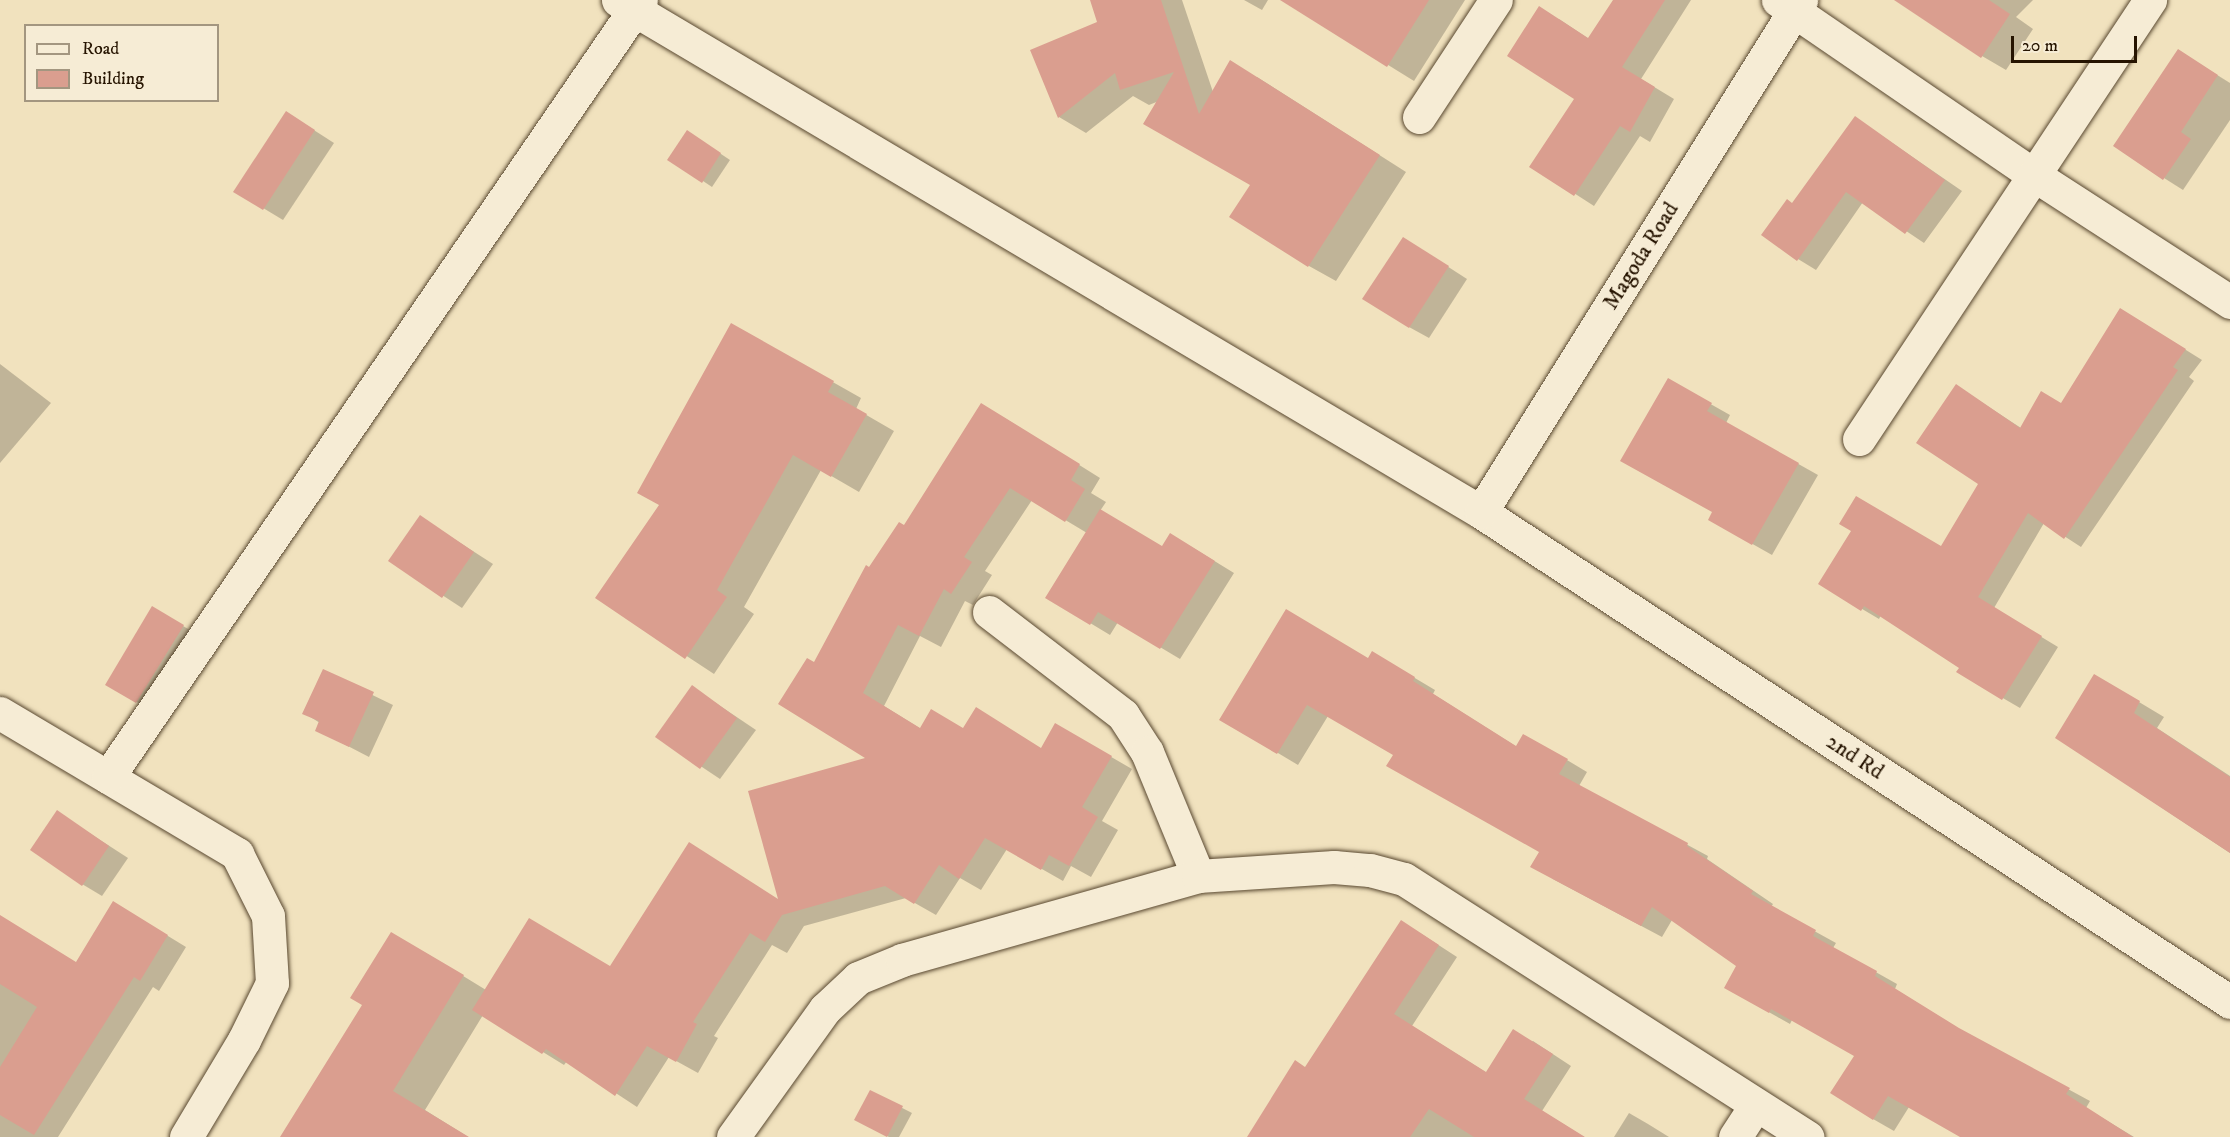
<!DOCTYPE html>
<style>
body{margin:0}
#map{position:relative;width:2230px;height:1137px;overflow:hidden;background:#f1e2be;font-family:"IM FELL DW Pica",serif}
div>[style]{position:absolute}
.shadow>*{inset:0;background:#0003}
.building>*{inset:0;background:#da9e8f}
.roads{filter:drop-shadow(0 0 2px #594830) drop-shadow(0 0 2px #594830)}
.minor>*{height:33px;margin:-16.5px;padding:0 16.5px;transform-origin:16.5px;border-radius:16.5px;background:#f6ecd5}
span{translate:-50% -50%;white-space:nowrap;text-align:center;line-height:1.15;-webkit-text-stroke:6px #f6ecd5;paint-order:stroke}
.street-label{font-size:22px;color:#261401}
.legend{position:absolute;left:24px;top:24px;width:195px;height:78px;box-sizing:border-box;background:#f6ecd5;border:2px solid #a39680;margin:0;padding:8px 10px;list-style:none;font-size:18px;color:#261401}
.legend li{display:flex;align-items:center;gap:12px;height:30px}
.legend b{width:30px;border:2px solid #a39680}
.scale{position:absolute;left:2011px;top:36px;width:126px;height:27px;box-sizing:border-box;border:3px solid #261401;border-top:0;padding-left:8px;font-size:18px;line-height:21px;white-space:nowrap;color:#261401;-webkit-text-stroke:4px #f6ecd5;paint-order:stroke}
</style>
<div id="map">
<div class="shadow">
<i style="clip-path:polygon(1092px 0,1182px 0,1213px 92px,1257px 77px,1406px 172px,1336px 281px,1309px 266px,1252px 184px,1159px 101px,1149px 105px,1133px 96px,1086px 133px,1059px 117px,1032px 51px,1099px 23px)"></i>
<i style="clip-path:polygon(1244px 0,1268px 0,1262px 10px)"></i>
<i style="clip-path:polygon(1283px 0,1465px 0,1414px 81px)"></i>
<i style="clip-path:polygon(1615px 0,1691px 0,1641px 79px,1674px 99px,1650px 142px,1640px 136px,1594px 206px,1532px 166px,1576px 98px,1559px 19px,1589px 39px)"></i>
<i style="clip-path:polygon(1929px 0,2033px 0,2016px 17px,2033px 29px,2006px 70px,1982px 56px)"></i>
<i style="clip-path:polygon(2198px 63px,2230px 83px,2230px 120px,2183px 190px,2164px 178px)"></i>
<i style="clip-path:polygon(1856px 118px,1962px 191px,1924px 243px,1863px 202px,1816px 270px,1798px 259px,1793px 205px)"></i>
<i style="clip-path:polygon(306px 125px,334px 143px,283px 220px,235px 191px)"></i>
<i style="clip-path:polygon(697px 138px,730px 160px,712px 187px,703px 181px)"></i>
<i style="clip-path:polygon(1422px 250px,1467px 279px,1429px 338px,1409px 327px)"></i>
<i style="clip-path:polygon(2138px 320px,2202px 360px,2189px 377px,2194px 381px,2081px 547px,2044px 523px,1994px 608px,2058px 647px,2020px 708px,1958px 672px,1961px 668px,1881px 615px,1879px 619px,1820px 584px,1941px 548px,1980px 483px,1957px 386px,2021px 428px,2062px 405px)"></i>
<i style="clip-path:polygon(732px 325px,861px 398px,856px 409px,894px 431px,859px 492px,821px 470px,744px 607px,754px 614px,714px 674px,597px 597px,661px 505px)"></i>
<i style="clip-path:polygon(0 364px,51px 403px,0 463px)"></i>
<i style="clip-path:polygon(1668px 380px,1730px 415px,1726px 423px,1818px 475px,1772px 555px,1710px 520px,1714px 512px)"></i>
<i style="clip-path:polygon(1003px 417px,1100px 478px,1091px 493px,1106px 502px,1100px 511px,1163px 548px,1190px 546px,1234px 573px,1180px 659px,1118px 622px,1110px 635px,1047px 597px,1087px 533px,1032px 500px,985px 571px,992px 575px,973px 605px,965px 601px,941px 647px,920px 636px,884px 706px,921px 729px,964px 730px,1042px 749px,1056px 725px,1132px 769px,1102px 821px,1118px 830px,1091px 877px,1071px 866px,1063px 881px,1007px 849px,981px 890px,960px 878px,936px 915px,906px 898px,804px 926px,787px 953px,772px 945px,714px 1036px,718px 1038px,698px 1073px,669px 1057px,637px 1107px,567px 1061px,564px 1065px,483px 1015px,425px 1110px,468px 1137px,286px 1137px,424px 952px,486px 990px,610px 968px,780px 900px,869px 758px,814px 664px,870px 569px)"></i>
<i style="clip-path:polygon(420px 517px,493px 564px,462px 608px,390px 561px)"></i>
<i style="clip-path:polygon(152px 608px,202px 637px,156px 713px,107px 685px)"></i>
<i style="clip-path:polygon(1369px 660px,1393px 665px,1435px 690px,1433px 694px,1517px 747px,1567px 760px,1587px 772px,1579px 786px,1708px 856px,1707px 859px,1773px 904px,1771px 907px,1836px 943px,1833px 948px,1897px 984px,1895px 989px,1970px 1036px,2090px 1101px,2086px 1108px,2134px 1137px,1965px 1137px,1909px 1107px,1894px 1131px,1873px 1119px,1856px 1056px,1792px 1020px,1790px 1024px,1726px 988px,1738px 966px,1672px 920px,1662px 937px,1553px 879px,1541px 852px,1395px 754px,1328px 716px,1298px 765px,1221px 719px)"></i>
<i style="clip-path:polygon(323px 671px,393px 705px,369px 757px,317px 730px,320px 723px,304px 713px)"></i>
<i style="clip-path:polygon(692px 687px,756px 730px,720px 779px,657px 737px)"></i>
<i style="clip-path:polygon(2119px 690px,2164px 717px,2157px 728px,2230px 776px,2230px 853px,2057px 738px)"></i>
<i style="clip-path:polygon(57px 812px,128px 858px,102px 896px,82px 884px)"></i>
<i style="clip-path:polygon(132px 914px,186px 947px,159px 991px,153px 987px,58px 1137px,0 1137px,0 917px,77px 964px)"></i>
<i style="clip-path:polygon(1420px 933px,1457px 957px,1412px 1026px,1487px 1073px,1533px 1041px,1571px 1066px,1542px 1111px,1584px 1137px,1249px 1137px)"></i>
<i style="clip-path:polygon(871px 1092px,912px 1113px,899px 1137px,889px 1137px,866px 1125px)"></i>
<i style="clip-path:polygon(1629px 1113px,1648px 1124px,1669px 1137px,1614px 1137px)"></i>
</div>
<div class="building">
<i style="clip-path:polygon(1090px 0,1161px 0,1199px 114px,1230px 60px,1380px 155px,1308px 267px,1229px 217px,1250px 185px,1143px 124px,1174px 72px,1120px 90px,1115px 73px,1058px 118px,1030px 50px,1097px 22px)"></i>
<i style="clip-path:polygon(1280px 0,1429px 0,1387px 67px)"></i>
<i style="clip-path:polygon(1613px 0,1665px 0,1622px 67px,1655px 87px,1630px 132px,1620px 126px,1574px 196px,1529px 167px,1574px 99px,1507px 56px,1539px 6px,1588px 38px)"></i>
<i style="clip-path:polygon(1894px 0,1989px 0,2010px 14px,1981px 58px)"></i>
<i style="clip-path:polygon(2178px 49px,2218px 75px,2181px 132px,2191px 139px,2163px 180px,2113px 146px)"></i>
<i style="clip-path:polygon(286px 111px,315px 130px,263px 210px,233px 192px)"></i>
<i style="clip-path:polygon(1855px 116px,1945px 180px,1905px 234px,1846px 192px,1797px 261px,1761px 235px,1787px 199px,1792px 203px)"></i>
<i style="clip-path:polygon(687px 130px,721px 153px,702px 183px,667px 160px)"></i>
<i style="clip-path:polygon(1403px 237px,1449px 266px,1409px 328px,1362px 299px)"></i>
<i style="clip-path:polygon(2120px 308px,2186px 349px,2173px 367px,2178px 370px,2064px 539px,2028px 513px,1978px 597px,2042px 636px,2002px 700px,1956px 672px,1959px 668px,1864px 606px,1861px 611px,1818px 584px,1851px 531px,1839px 524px,1856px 496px,1941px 546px,1978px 484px,1916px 443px,1956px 384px,2020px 428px,2041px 391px,2061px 403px)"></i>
<i style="clip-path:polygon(731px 323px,834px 381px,828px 392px,867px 414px,831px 477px,793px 455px,717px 590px,727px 597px,685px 659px,595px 598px,659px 505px,637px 493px)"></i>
<i style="clip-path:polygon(1668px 378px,1712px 403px,1707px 411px,1799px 463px,1752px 545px,1708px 520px,1712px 512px,1620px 461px)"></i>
<i style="clip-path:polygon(981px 403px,1080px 464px,1071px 480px,1085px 489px,1065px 522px,1010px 488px,964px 557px,972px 562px,951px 594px,944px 589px,919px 636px,898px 625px,863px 693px,920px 728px,931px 709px,963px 728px,976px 707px,1041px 748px,1055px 723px,1112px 756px,1082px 807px,1098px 817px,1069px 866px,1049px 855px,1041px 870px,985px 838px,959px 879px,939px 865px,914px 904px,885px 886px,782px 915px,765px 942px,750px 933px,693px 1022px,697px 1024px,676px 1062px,647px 1046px,615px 1096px,546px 1049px,542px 1054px,472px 1010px,529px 918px,610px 966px,689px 842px,778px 899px,748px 791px,865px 758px,778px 704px,807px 658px,814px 662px,866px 565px,869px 567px,899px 522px,904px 525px)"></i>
<i style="clip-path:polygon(1100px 509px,1162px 546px,1170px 533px,1215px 561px,1160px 649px,1098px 612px,1090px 625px,1045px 598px)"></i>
<i style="clip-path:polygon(420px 515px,474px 552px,442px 598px,388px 561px)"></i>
<i style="clip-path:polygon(152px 606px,184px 625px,136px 703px,105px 685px)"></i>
<i style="clip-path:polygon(1286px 609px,1368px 658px,1372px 651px,1415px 677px,1413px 681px,1516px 746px,1523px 734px,1568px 759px,1559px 774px,1688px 843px,1687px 846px,1753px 891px,1751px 894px,1816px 930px,1813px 936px,1877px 971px,1875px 976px,1959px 1028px,2070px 1088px,2066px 1094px,2133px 1137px,1960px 1137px,1888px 1096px,1873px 1120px,1830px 1093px,1854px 1056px,1771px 1009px,1769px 1013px,1724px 988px,1736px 966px,1652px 907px,1641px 926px,1530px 867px,1539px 852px,1386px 766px,1393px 755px,1307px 705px,1277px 754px,1219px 720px)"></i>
<i style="clip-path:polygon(323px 669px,374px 692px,349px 747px,315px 731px,319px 721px,302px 714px)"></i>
<i style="clip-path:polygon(2094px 674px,2140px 701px,2134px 713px,2230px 777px,2230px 853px,2055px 738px)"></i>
<i style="clip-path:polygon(692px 685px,737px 718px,700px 769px,655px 737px)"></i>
<i style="clip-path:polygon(57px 810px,109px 846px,82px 886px,30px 850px)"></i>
<i style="clip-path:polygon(113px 901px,168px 935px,140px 981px,134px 977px,34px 1135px,0 1115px,0 1067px,37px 1007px,0 984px,0 915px,76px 962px)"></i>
<i style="clip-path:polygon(1401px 920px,1439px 945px,1394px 1014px,1486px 1072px,1513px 1029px,1553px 1054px,1524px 1099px,1585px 1137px,1474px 1137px,1429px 1109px,1410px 1137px,1247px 1137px,1295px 1060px,1305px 1067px)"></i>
<i style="clip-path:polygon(391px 932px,464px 975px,393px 1091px,469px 1137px,280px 1137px,362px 1005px,350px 998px)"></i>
<i style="clip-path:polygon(870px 1090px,903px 1106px,887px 1137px,854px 1120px)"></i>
</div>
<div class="roads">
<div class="minor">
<i style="left:618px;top:0;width:1003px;rotate:30.68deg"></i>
<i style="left:1481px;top:512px;width:895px;rotate:33.19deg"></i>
<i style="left:1778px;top:0;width:310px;rotate:34.4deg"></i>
<i style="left:2034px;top:175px;width:234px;rotate:32.9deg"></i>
<i style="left:1419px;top:117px;width:140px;rotate:-56.7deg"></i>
<i style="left:1859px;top:439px;width:527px;rotate:-56.46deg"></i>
<i style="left:1481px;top:512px;width:604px;rotate:-57.99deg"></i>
<i style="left:989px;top:612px;width:169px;rotate:37.5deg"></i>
<i style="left:1123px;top:715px;width:44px;rotate:57deg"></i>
<i style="left:1147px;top:752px;width:134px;rotate:67.6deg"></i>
<i style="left:0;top:713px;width:276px;rotate:30.7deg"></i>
<i style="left:237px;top:854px;width:69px;rotate:63.4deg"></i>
<i style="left:268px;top:916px;width:67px;rotate:86.6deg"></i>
<i style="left:272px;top:983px;width:64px;rotate:116.2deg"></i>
<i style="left:244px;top:1040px;width:113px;rotate:120.9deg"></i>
<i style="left:108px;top:777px;width:942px;rotate:-55.55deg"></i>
<i style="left:733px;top:1137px;width:158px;rotate:-54.3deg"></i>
<i style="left:825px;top:1009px;width:45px;rotate:-43.2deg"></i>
<i style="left:858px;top:978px;width:48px;rotate:-22.2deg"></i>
<i style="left:902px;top:960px;width:308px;rotate:-15.8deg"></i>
<i style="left:1198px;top:876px;width:136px;rotate:-3.8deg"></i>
<i style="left:1334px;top:867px;width:36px;rotate:5deg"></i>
<i style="left:1370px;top:870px;width:35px;rotate:15deg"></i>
<i style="left:1404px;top:879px;width:479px;rotate:32.6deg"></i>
<i style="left:1735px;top:1137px;width:38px;rotate:-57deg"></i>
</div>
</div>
<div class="street-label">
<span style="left:1641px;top:256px;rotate:-58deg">Magoda Road</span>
<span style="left:1855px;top:757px;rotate:33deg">2nd Rd</span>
</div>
<ul class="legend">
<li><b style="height:8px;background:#f6ecd5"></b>Road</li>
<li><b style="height:16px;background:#da9e8f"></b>Building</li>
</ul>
<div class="scale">20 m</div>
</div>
